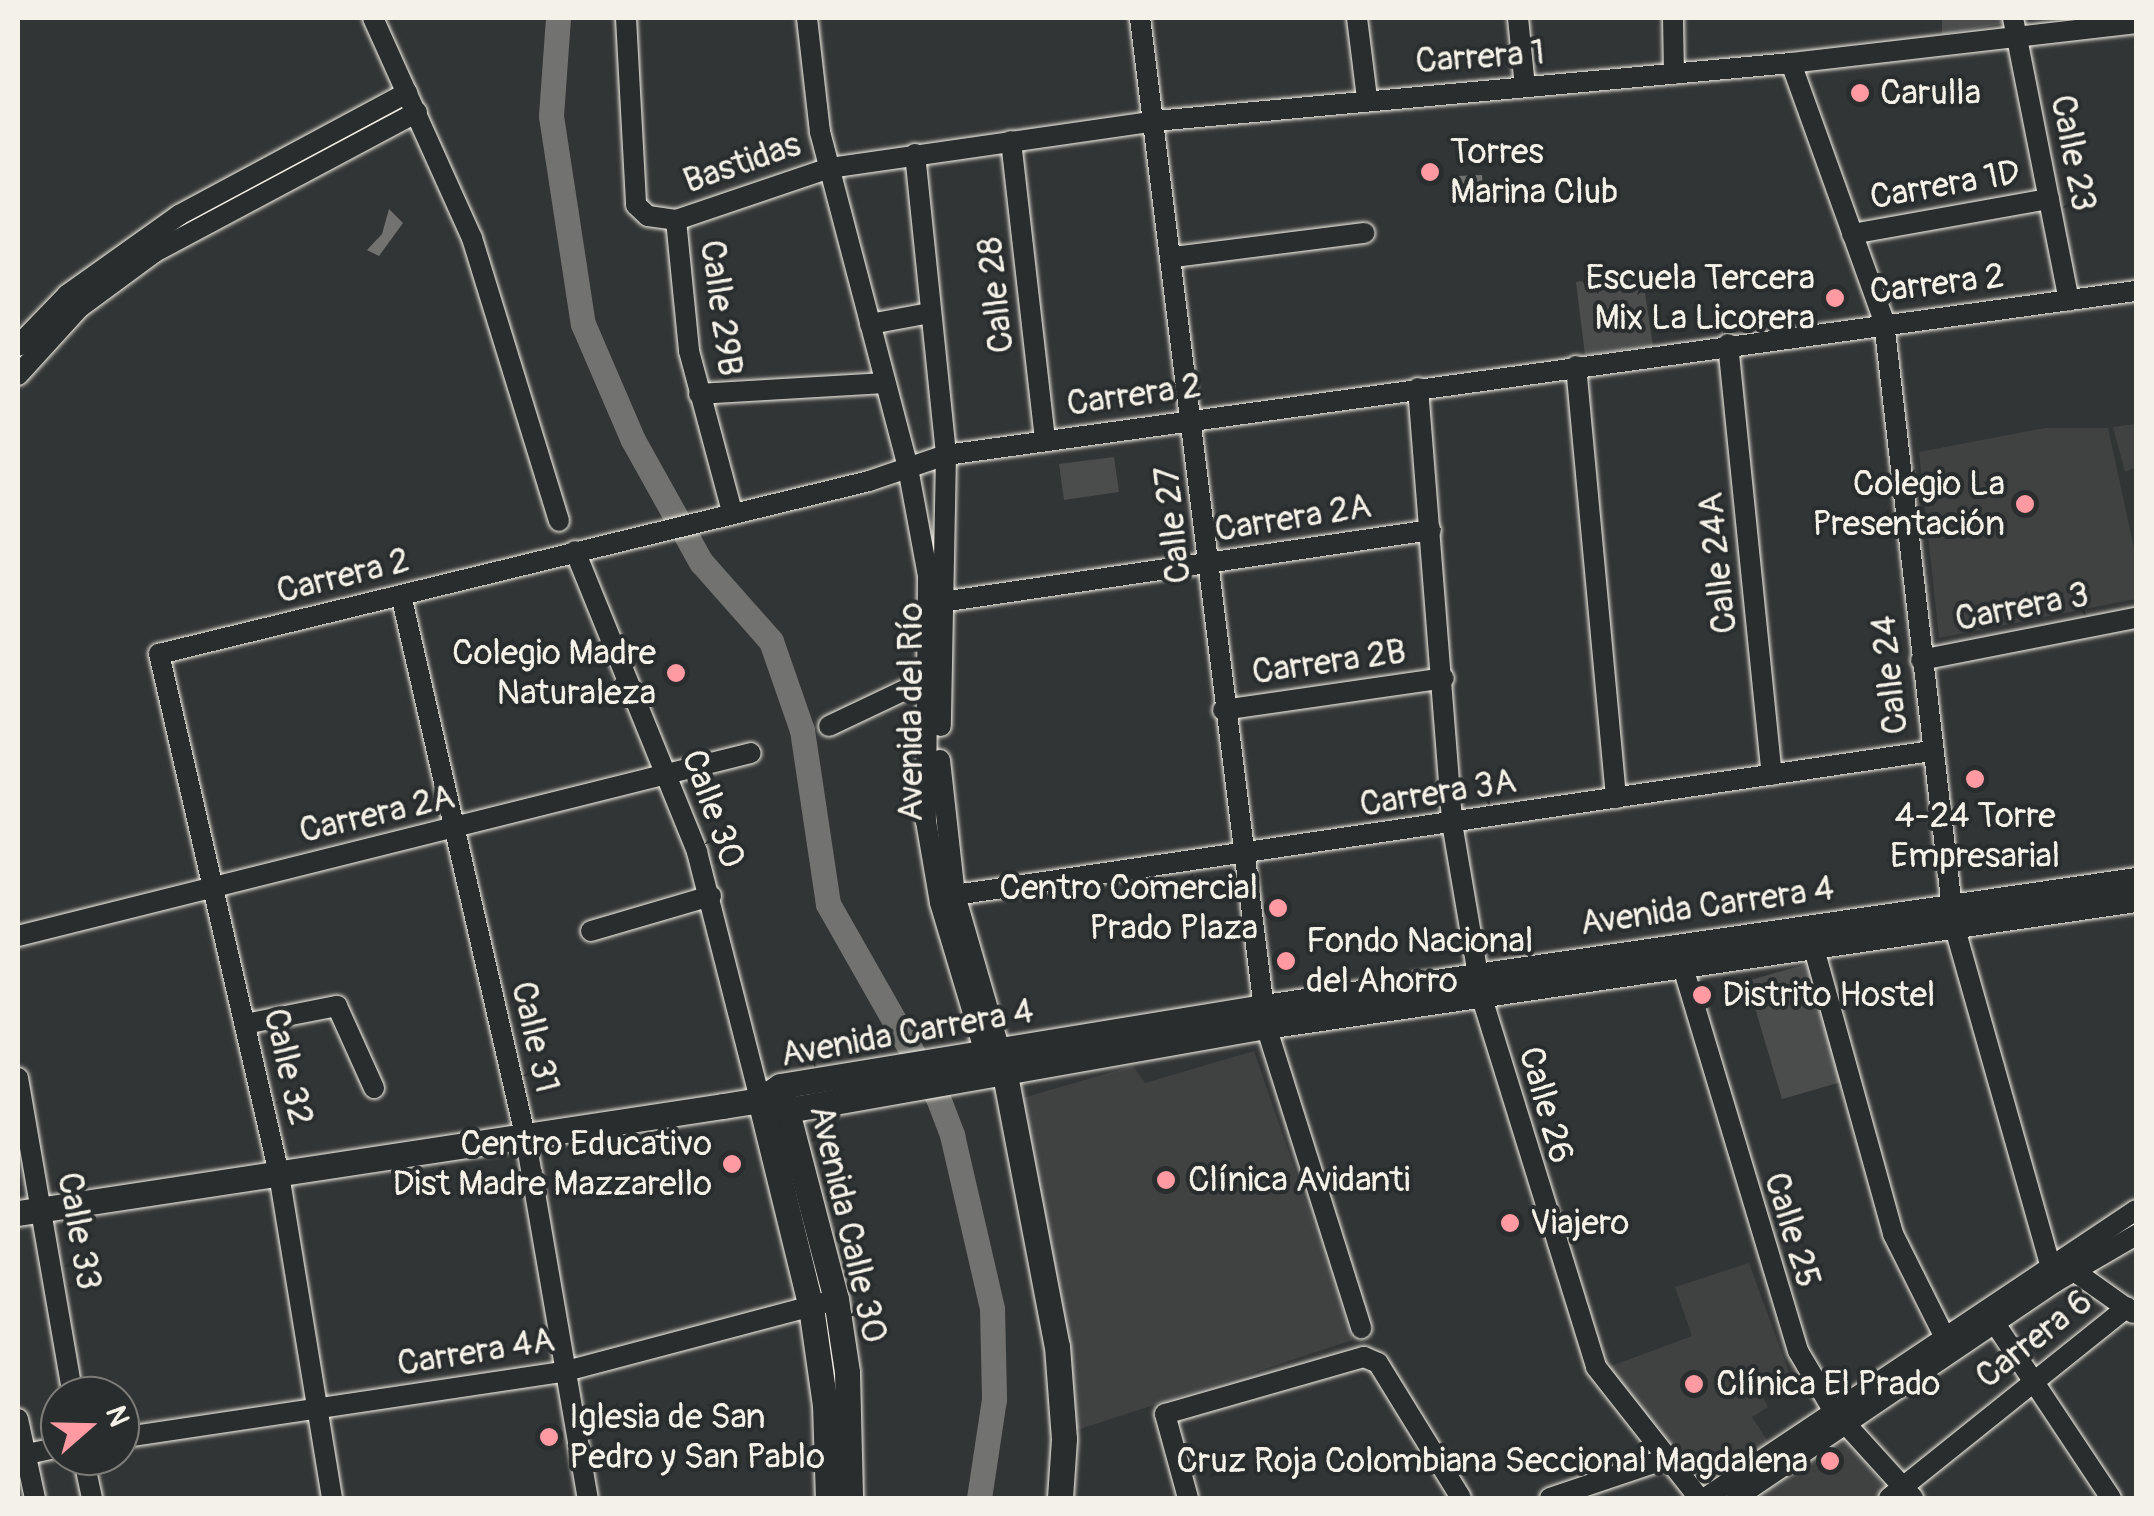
<!DOCTYPE html>
<meta charset="utf-8">
<style>
body{margin:0}
#map{position:relative;width:2154px;height:1516px;overflow:hidden;background:#323535;font-family:Pangolin,sans-serif}
div>[style]{position:absolute}
.built>*{inset:0;background:#404242}
.green>*{inset:0;background:#4b4d4c}
.water>*{inset:0;background:#727370}
.river>*{height:25px;margin:-12.5px;padding:0 12.5px;transform-origin:12.5px;border-radius:12.5px;background:#727370}
.roads{filter:drop-shadow(0 0 2px #f4f1e8) drop-shadow(0 0 2px #f4f1e8)}
.minor>*{height:20px;margin:-10px;padding:0 10px;transform-origin:10px;border-radius:10px;background:#2a2d2e}
.major>*{height:25px;margin:-12.5px;padding:0 12.5px;transform-origin:12.5px;border-radius:12.5px;background:#2a2d2e}
.dots>*{width:28px;height:28px;translate:-50% -50%;box-sizing:border-box;border:5px solid #2a2d2e;border-radius:50%}
span{translate:-50% -50%;white-space:nowrap;text-align:center;line-height:1.15;-webkit-text-stroke:8px #2a2d2e;paint-order:stroke}
.street-label{font-size:35px;color:#f4f1e8}
.poi-label{font-size:35px;color:#f4f1e8}
.left{translate:0 -50%;text-align:left}
.right{translate:-100% -50%;text-align:right}
.frame{position:absolute;inset:0;border:20px solid #f4f1e8;pointer-events:none}
.north{position:absolute;left:40px;top:1376px;width:100px;height:100px;box-sizing:border-box;background:#2a2d2e;border:2px solid #7b7b78;border-radius:50%;rotate:70deg;font-size:28px;font-weight:700;line-height:40px;text-align:center;color:#f4f1e8}
.north::after{content:'';display:block;margin:auto;width:35px;height:45px;background:#ff9aa2;clip-path:polygon(50% 0,100% 100%,50% 72%,0 100%)}
</style>
<div id="map">
<div class="built">
<i style="clip-path:polygon(2136px 424px,2136px 467px,2125px 472px,2113px 427px)"></i>
<i style="clip-path:polygon(2045px 428px,2108px 428px,2136px 557px,2136px 599px,1939px 638px,1919px 452px)"></i>
<i style="clip-path:polygon(1254px 1051px,1353px 1340px,1074px 1431px,1019px 1099px,1133px 1066px,1145px 1083px)"></i>
<i style="clip-path:polygon(1749px 1263px,1790px 1375px,1760px 1392px,1768px 1407px,1752px 1417px,1769px 1443px,1701px 1497px,1603px 1369px,1692px 1336px,1675px 1287px)"></i>
<i style="clip-path:polygon(1840px 1430px,1888px 1491px,1881px 1498px,1753px 1498px)"></i>
</div>
<div class="green">
<i style="clip-path:polygon(1942px 18px,2004px 18px,2006px 23px,1942px 34px)"></i>
<i style="clip-path:polygon(1642px 273px,1653px 346px,1585px 355px,1576px 282px)"></i>
<i style="clip-path:polygon(1114px 457px,1119px 492px,1064px 500px,1059px 464px)"></i>
<i style="clip-path:polygon(1810px 963px,1845px 1081px,1782px 1099px,1747px 981px)"></i>
</div>
<div class="water">
<i style="clip-path:polygon(1482px 175px,1484px 202px,1472px 203px,1471px 184px,1457px 184px,1458px 176px)"></i>
<i style="clip-path:polygon(389px 209px,403px 223px,379px 256px,367px 250px,382px 234px)"></i>
</div>
<div class="river">
<i style="left:558px;top:18px;width:98px;rotate:94.1deg"></i>
<i style="left:551px;top:116px;width:210px;rotate:81.3deg"></i>
<i style="left:583px;top:324px;width:126px;rotate:66.7deg"></i>
<i style="left:633px;top:440px;width:140px;rotate:60.9deg"></i>
<i style="left:701px;top:562px;width:106px;rotate:48.5deg"></i>
<i style="left:771px;top:641px;width:94px;rotate:70.8deg"></i>
<i style="left:802px;top:730px;width:176px;rotate:81.5deg"></i>
<i style="left:828px;top:904px;width:223px;rotate:60.4deg"></i>
<i style="left:938px;top:1098px;width:40px;rotate:69deg"></i>
<i style="left:952px;top:1135px;width:178px;rotate:77deg"></i>
<i style="left:992px;top:1308px;width:91px;rotate:88.7deg"></i>
<i style="left:994px;top:1399px;width:100px;rotate:98.6deg"></i>
</div>
<div class="roads">
<div class="minor">
<i style="left:373px;top:18px;width:241px;rotate:65.8deg"></i>
<i style="left:472px;top:238px;width:296px;rotate:72.9deg"></i>
<i style="left:626px;top:18px;width:187px;rotate:86.9deg"></i>
<i style="left:636px;top:205px;width:16px;rotate:43deg"></i>
<i style="left:648px;top:216px;width:28px;rotate:8deg"></i>
<i style="left:676px;top:220px;width:163px;rotate:-18.7deg"></i>
<i style="left:830px;top:168px;width:328px;rotate:-8.2deg"></i>
<i style="left:1155px;top:121px;width:639px;rotate:-5.21deg"></i>
<i style="left:1791px;top:63px;width:347px;rotate:-6.6deg"></i>
<i style="left:807px;top:18px;width:115px;rotate:83.5deg"></i>
<i style="left:820px;top:132px;width:347px;rotate:75.3deg"></i>
<i style="left:908px;top:468px;width:110px;rotate:79.5deg"></i>
<i style="left:928px;top:576px;width:245px;rotate:90.5deg"></i>
<i style="left:926px;top:821px;width:83px;rotate:80.3deg"></i>
<i style="left:940px;top:903px;width:157px;rotate:73.3deg"></i>
<i style="left:1140px;top:18px;width:1016px;rotate:82.87deg"></i>
<i style="left:1266px;top:1026px;width:317px;rotate:72.5deg"></i>
<i style="left:1357px;top:18px;width:81px;rotate:82.9deg"></i>
<i style="left:1518px;top:18px;width:69px;rotate:84.2deg"></i>
<i style="left:1673px;top:18px;width:56px;rotate:89deg"></i>
<i style="left:2013px;top:18px;width:288px;rotate:78.8deg"></i>
<i style="left:1791px;top:63px;width:275px;rotate:70.2deg"></i>
<i style="left:1884px;top:322px;width:607px;rotate:83.38deg"></i>
<i style="left:1954px;top:925px;width:371px;rotate:74.2deg"></i>
<i style="left:1011px;top:141px;width:302px;rotate:83.5deg"></i>
<i style="left:915px;top:154px;width:303px;rotate:84.1deg"></i>
<i style="left:946px;top:455px;width:271px;rotate:91.1deg"></i>
<i style="left:676px;top:220px;width:132px;rotate:84.3deg"></i>
<i style="left:689px;top:351px;width:167px;rotate:75deg"></i>
<i style="left:1852px;top:234px;width:200px;rotate:-10.1deg"></i>
<i style="left:1174px;top:257px;width:192px;rotate:-7.2deg"></i>
<i style="left:870px;top:324px;width:61px;rotate:-10.4deg"></i>
<i style="left:1728px;top:344px;width:433px;rotate:84.2deg"></i>
<i style="left:18px;top:346px;width:71px;rotate:-46.1deg"></i>
<i style="left:67px;top:295px;width:138px;rotate:-35.5deg"></i>
<i style="left:179px;top:215px;width:259px;rotate:-28.2deg"></i>
<i style="left:1576px;top:366px;width:434px;rotate:84.7deg"></i>
<i style="left:18px;top:375px;width:91px;rotate:-47.7deg"></i>
<i style="left:79px;top:308px;width:94px;rotate:-36.4deg"></i>
<i style="left:155px;top:252px;width:297px;rotate:-28.1deg"></i>
<i style="left:1418px;top:388px;width:436px;rotate:85.5deg"></i>
<i style="left:1452px;top:823px;width:178px;rotate:80.3deg"></i>
<i style="left:1482px;top:998px;width:386px;rotate:72.8deg"></i>
<i style="left:1596px;top:1367px;width:167px;rotate:51.8deg"></i>
<i style="left:699px;top:394px;width:185px;rotate:-3.4deg"></i>
<i style="left:575px;top:551px;width:325px;rotate:67.9deg"></i>
<i style="left:697px;top:852px;width:256px;rotate:75.7deg"></i>
<i style="left:401px;top:595px;width:554px;rotate:77.07deg"></i>
<i style="left:525px;top:1135px;width:368px;rotate:80.2deg"></i>
<i style="left:935px;top:603px;width:501px;rotate:-8.37deg"></i>
<i style="left:1921px;top:660px;width:219px;rotate:-11.1deg"></i>
<i style="left:1223px;top:710px;width:223px;rotate:-8.2deg"></i>
<i style="left:829px;top:726px;width:110px;rotate:-25.4deg"></i>
<i style="left:940px;top:760px;width:136px;rotate:83.7deg"></i>
<i style="left:955px;top:895px;width:162px;rotate:73.9deg"></i>
<i style="left:955px;top:895px;width:987px;rotate:-8.39deg"></i>
<i style="left:591px;top:931px;width:125px;rotate:-16.3deg"></i>
<i style="left:18px;top:936px;width:755px;rotate:-14.02deg"></i>
<i style="left:1813px;top:945px;width:300px;rotate:74.5deg"></i>
<i style="left:1893px;top:1234px;width:112px;rotate:63.4deg"></i>
<i style="left:1679px;top:954px;width:414px;rotate:73.3deg"></i>
<i style="left:1798px;top:1351px;width:69px;rotate:59.3deg"></i>
<i style="left:1833px;top:1410px;width:119px;rotate:47.7deg"></i>
<i style="left:245px;top:1024px;width:94px;rotate:-11.1deg"></i>
<i style="left:337px;top:1006px;width:90px;rotate:65.7deg"></i>
<i style="left:18px;top:1078px;width:323px;rotate:80.2deg"></i>
<i style="left:2074px;top:1271px;width:72px;rotate:35.4deg"></i>
<i style="left:1994px;top:1322px;width:211px;rotate:56.4deg"></i>
<i style="left:18px;top:1419px;width:81px;rotate:77.9deg"></i>
<i style="left:120px;top:1438px;width:451px;rotate:-8.5deg"></i>
<i style="left:566px;top:1371px;width:267px;rotate:-14.8deg"></i>
<i style="left:18px;top:1456px;width:43px;rotate:-12.1deg"></i>
<i style="left:83px;top:1456px;width:43px;rotate:77.9deg"></i>
<i style="left:332px;top:1498px;width:328px;rotate:-99.3deg"></i>
<i style="left:279px;top:1174px;width:534px;rotate:-102.99deg"></i>
<i style="left:159px;top:654px;width:731px;rotate:-13.69deg"></i>
<i style="left:869px;top:481px;width:81px;rotate:-18.7deg"></i>
<i style="left:946px;top:455px;width:1201px;rotate:-7.85deg"></i>
<i style="left:1188px;top:1498px;width:87px;rotate:-105.3deg"></i>
<i style="left:1165px;top:1414px;width:207px;rotate:-16deg"></i>
<i style="left:1364px;top:1357px;width:15px;rotate:23deg"></i>
<i style="left:1378px;top:1363px;width:158px;rotate:58.4deg"></i>
<i style="left:1550px;top:1498px;width:122px;rotate:-18.6deg"></i>
<i style="left:1705px;top:1498px;width:518px;rotate:-33.75deg"></i>
<i style="left:1736px;top:1498px;width:385px;rotate:-34.1deg"></i>
<i style="left:2055px;top:1282px;width:94px;rotate:-30.1deg"></i>
<i style="left:1889px;top:1498px;width:305px;rotate:-38.7deg"></i>
</div>
<div class="major">
<i style="left:1002px;top:1059px;width:292px;rotate:79.2deg"></i>
<i style="left:1057px;top:1346px;width:93px;rotate:85.7deg"></i>
<i style="left:1064px;top:1439px;width:59px;rotate:93.9deg"></i>
<i style="left:783px;top:1096px;width:210px;rotate:75.4deg"></i>
<i style="left:836px;top:1299px;width:74px;rotate:81.4deg"></i>
<i style="left:847px;top:1372px;width:126px;rotate:88.6deg"></i>
<i style="left:760px;top:1100px;width:28px;rotate:21deg"></i>
<i style="left:786px;top:1110px;width:31px;rotate:-9deg"></i>
<i style="left:817px;top:1105px;width:456px;rotate:-10deg"></i>
<i style="left:1266px;top:1026px;width:879px;rotate:-8.31deg"></i>
<i style="left:760px;top:1100px;width:213px;rotate:76.2deg"></i>
<i style="left:811px;top:1307px;width:99px;rotate:81.9deg"></i>
<i style="left:825px;top:1405px;width:93px;rotate:88.2deg"></i>
<i style="left:18px;top:1213px;width:713px;rotate:-8.63deg"></i>
<i style="left:723px;top:1106px;width:37px;rotate:-9deg"></i>
<i style="left:760px;top:1100px;width:24px;rotate:-35deg"></i>
<i style="left:780px;top:1086px;width:490px;rotate:-9.3deg"></i>
<i style="left:1264px;top:1007px;width:881px;rotate:-8.29deg"></i>
</div>
</div>
<div class="dots">
<i style="left:1860px;top:93px;background:#ff9aa2"></i>
<i style="left:1430px;top:172px;background:#ff9aa2"></i>
<i style="left:1835px;top:298px;background:#ff9aa2"></i>
<i style="left:2025px;top:504px;background:#ff9aa2"></i>
<i style="left:676px;top:673px;background:#ff9aa2"></i>
<i style="left:1975px;top:779px;background:#ff9aa2"></i>
<i style="left:1278px;top:908px;background:#ff9aa2"></i>
<i style="left:1286px;top:961px;background:#ff9aa2"></i>
<i style="left:1702px;top:995px;background:#ff9aa2"></i>
<i style="left:732px;top:1164px;background:#ff9aa2"></i>
<i style="left:1166px;top:1180px;background:#ff9aa2"></i>
<i style="left:1510px;top:1223px;background:#ff9aa2"></i>
<i style="left:1694px;top:1384px;background:#ff9aa2"></i>
<i style="left:549px;top:1437px;background:#ff9aa2"></i>
<i style="left:1830px;top:1461px;background:#ff9aa2"></i>
</div>
<div class="street-label">
<span style="left:1480px;top:57px;rotate:-4deg">Carrera 1</span>
<span style="left:2073px;top:153px;rotate:79deg">Calle 23</span>
<span style="left:742px;top:163px;rotate:-19deg">Bastidas</span>
<span style="left:1945px;top:185px;rotate:-10deg">Carrera 1D</span>
<span style="left:1937px;top:284px;rotate:-7deg">Carrera 2</span>
<span style="left:996px;top:295px;rotate:-96deg">Calle 28</span>
<span style="left:721px;top:308px;rotate:82deg">Calle 29B</span>
<span style="left:1134px;top:395px;rotate:-8deg">Carrera 2</span>
<span style="left:1293px;top:518px;rotate:-9deg">Carrera 2A</span>
<span style="left:1173px;top:525px;rotate:-96deg">Calle 27</span>
<span style="left:1718px;top:563px;rotate:-96deg">Calle 24A</span>
<span style="left:343px;top:576px;rotate:-14deg">Carrera 2</span>
<span style="left:2022px;top:607px;rotate:-11deg">Carrera 3</span>
<span style="left:1329px;top:662px;rotate:-8deg">Carrera 2B</span>
<span style="left:1890px;top:675px;rotate:-96deg">Calle 24</span>
<span style="left:911px;top:712px;rotate:-90deg">Avenida del Río</span>
<span style="left:1438px;top:793px;rotate:-9deg">Carrera 3A</span>
<span style="left:713px;top:809px;rotate:70deg">Calle 30</span>
<span style="left:377px;top:814px;rotate:-13deg">Carrera 2A</span>
<span style="left:1707px;top:906px;rotate:-8deg">Avenida Carrera 4</span>
<span style="left:907px;top:1033px;rotate:-10deg">Avenida Carrera 4</span>
<span style="left:535px;top:1037px;rotate:77deg">Calle 31</span>
<span style="left:288px;top:1067px;rotate:77deg">Calle 32</span>
<span style="left:1546px;top:1105px;rotate:74deg">Calle 26</span>
<span style="left:848px;top:1224px;rotate:77deg">Avenida Calle 30</span>
<span style="left:1792px;top:1230px;rotate:73deg">Calle 25</span>
<span style="left:79px;top:1231px;rotate:80deg">Calle 33</span>
<span style="left:2034px;top:1339px;rotate:-38deg">Carrera 6</span>
<span style="left:476px;top:1352px;rotate:-9deg">Carrera 4A</span>
</div>
<div class="poi-label">
<span class="left" style="left:1880px;top:93px">Carulla</span>
<span class="left" style="left:1450px;top:172px">Torres<br>Marina Club</span>
<span class="right" style="left:1815px;top:298px">Escuela Tercera<br>Mix La Licorera</span>
<span class="right" style="left:2005px;top:504px">Colegio La<br>Presentación</span>
<span class="right" style="left:656px;top:673px">Colegio Madre<br>Naturaleza</span>
<span style="left:1975px;top:836px">4-24 Torre<br>Empresarial</span>
<span class="right" style="left:1258px;top:908px">Centro Comercial<br>Prado Plaza</span>
<span class="left" style="left:1306px;top:961px">Fondo Nacional<br>del Ahorro</span>
<span class="left" style="left:1722px;top:995px">Distrito Hostel</span>
<span class="right" style="left:712px;top:1164px">Centro Educativo<br>Dist Madre Mazzarello</span>
<span class="left" style="left:1188px;top:1180px">Clínica Avidanti</span>
<span class="left" style="left:1530px;top:1223px">Viajero</span>
<span class="left" style="left:1716px;top:1384px">Clínica El Prado</span>
<span class="left" style="left:569px;top:1437px">Iglesia de San<br>Pedro y San Pablo</span>
<span class="right" style="left:1808px;top:1461px">Cruz Roja Colombiana Seccional Magdalena</span>
</div>
<div class="frame"></div>
<div class="north">N</div>
</div>
